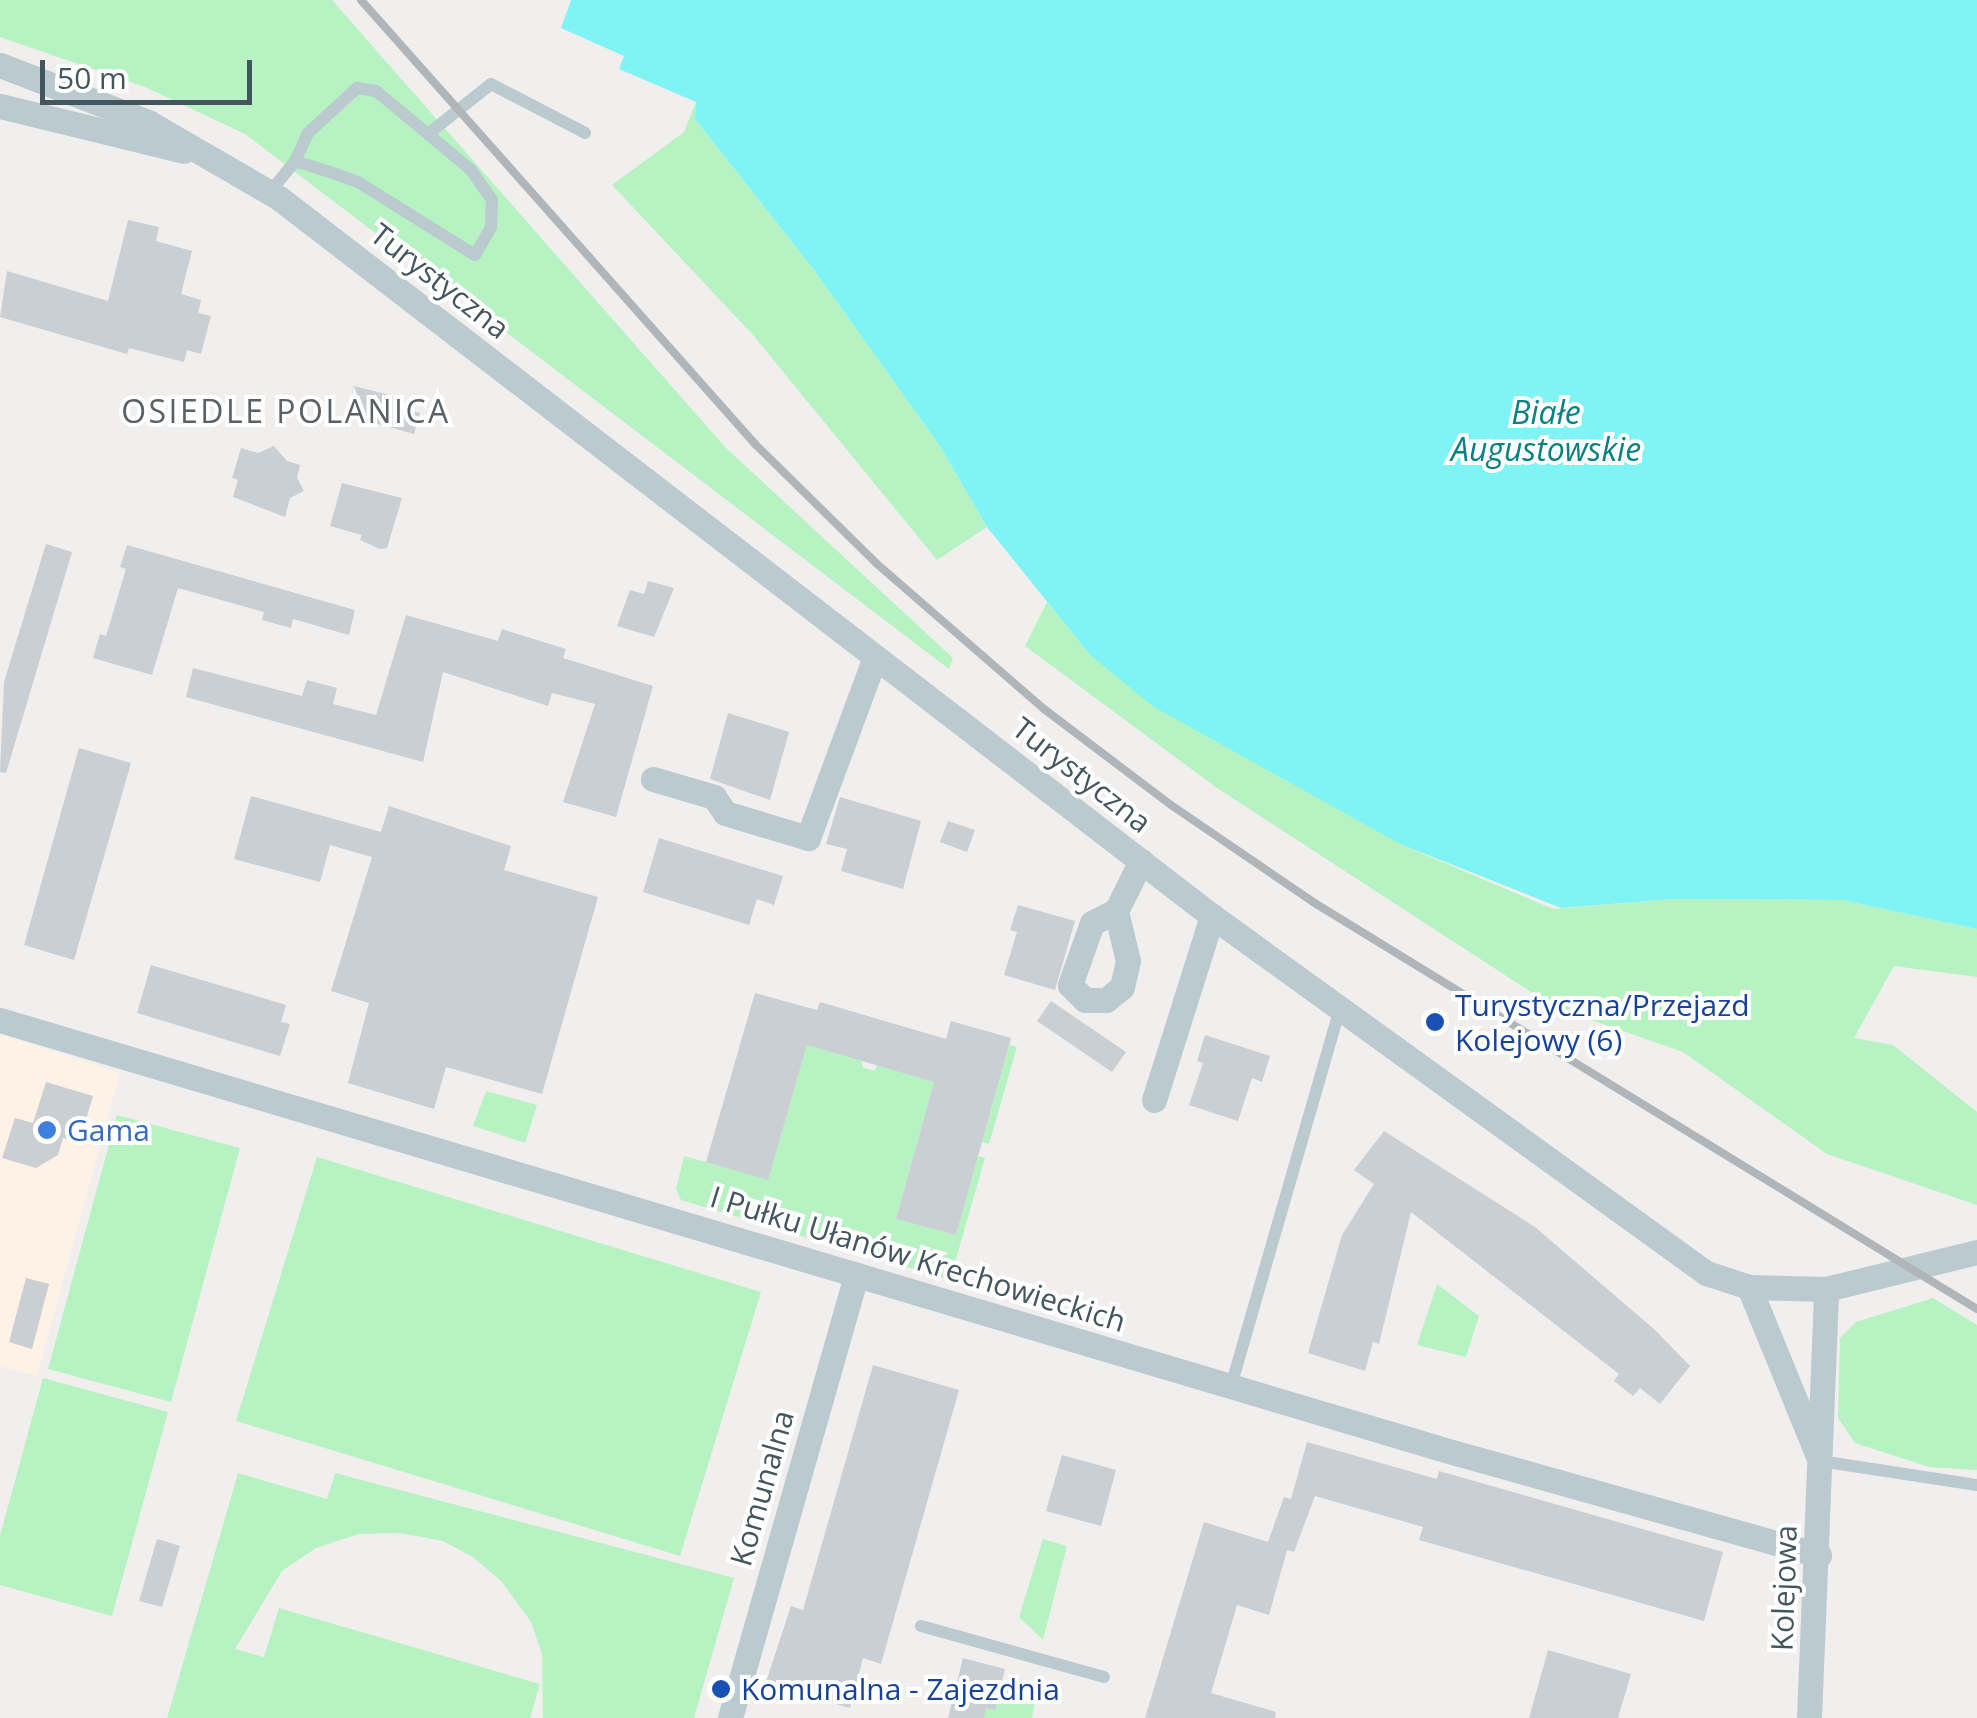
<!DOCTYPE html>
<meta charset="utf-8">
<style>
body{margin:0}
#map{position:relative;width:1977px;height:1718px;overflow:hidden;background:#f1eeee;font-family:"Open Sans",sans-serif}
div>[style]{position:absolute}
.commercial>*{inset:0;background:#fef1e5}
.green>*{inset:0;background:#b7f3c2}
.water>*{inset:0;background:#80f4f5}
.building>*{inset:0;background:#c9cfd3}
.service>*{height:12px;margin:-6px;padding:0 6px;transform-origin:6px;border-radius:6px;background:#bacacf}
.minor>*{height:25px;margin:-12.5px;padding:0 12.5px;transform-origin:12.5px;border-radius:12.5px;background:#bacacf}
.rail>*{height:8px;margin:-4px;padding:0 4px;transform-origin:4px;border-radius:4px;background:#afb5b9}
.dots>*{width:28px;height:28px;translate:-50% -50%;box-sizing:border-box;border:5px solid #fff;border-radius:50%}
span{translate:-50% -50%;white-space:nowrap;text-align:center;line-height:1.15;-webkit-text-stroke:8px #fff;paint-order:stroke}
.street-label{font-size:30px;color:#44565d}
.transit-label{font-size:30px;color:#164399}
.left{translate:0 -50%;text-align:left}
.shop-label{font-size:30px;color:#366cbe}
.neighbourhood-label{font-size:32px;color:#5a6064;letter-spacing:2.5px}
.water-label{font-size:32px;color:#058283;font-style:italic}
.scale{position:absolute;left:40px;top:60px;width:212px;height:45px;box-sizing:border-box;border:5px solid #44565d;border-top:0;padding-left:12px;font-size:30px;line-height:35px;white-space:nowrap;color:#44565d;-webkit-text-stroke:8px #fff;paint-order:stroke}
</style>
<div id="map">
<div class="commercial">
<i style="clip-path:polygon(0 1034px,120px 1073px,37px 1376px,0 1366px)"></i>
</div>
<div class="green">
<i style="clip-path:polygon(0 0,332px 0,725px 447px,953px 658px,949px 669px,245px 134px,145px 87px,0 37px)"></i>
<i style="clip-path:polygon(696px 102px,695px 119px,814px 270px,940px 446px,987px 527px,937px 560px,753px 335px,612px 185px,684px 132px)"></i>
<i style="clip-path:polygon(1047px 602px,1090px 655px,1400px 844px,1553px 909px,1674px 899px,1842px 900px,1977px 929px,1977px 977px,1894px 966px,1854px 1038px,1893px 1045px,1977px 1112px,1977px 1205px,1827px 1154px,1683px 1052px,1554px 1007px,1217px 788px,1025px 646px)"></i>
<i style="clip-path:polygon(807px 1045px,862px 1061px,862px 1067px,875px 1071px,877px 1065px,934px 1082px,896px 1219px,956px 1235px,978px 1156px,985px 1158px,950px 1280px,681px 1200px,676px 1189px,684px 1156px,768px 1179px)"></i>
<i style="clip-path:polygon(1009px 1045px,1017px 1047px,989px 1144px,982px 1142px)"></i>
<i style="clip-path:polygon(486px 1091px,537px 1105px,525px 1143px,473px 1126px)"></i>
<i style="clip-path:polygon(117px 1115px,240px 1148px,171px 1402px,48px 1369px)"></i>
<i style="clip-path:polygon(317px 1157px,761px 1292px,680px 1556px,236px 1421px)"></i>
<i style="clip-path:polygon(1437px 1284px,1479px 1316px,1466px 1357px,1417px 1345px)"></i>
<i style="clip-path:polygon(1933px 1298px,1977px 1325px,1977px 1470px,1929px 1467px,1855px 1443px,1838px 1418px,1840px 1338px,1856px 1322px)"></i>
<i style="clip-path:polygon(43px 1378px,168px 1412px,112px 1616px,0 1585px,0 1536px)"></i>
<i style="clip-path:polygon(238px 1473px,327px 1499px,335px 1473px,734px 1578px,694px 1718px,543px 1718px,542px 1654px,531px 1622px,502px 1582px,473px 1557px,443px 1541px,400px 1533px,359px 1534px,316px 1548px,282px 1571px,235px 1649px,264px 1657px,279px 1608px,540px 1684px,530px 1718px,167px 1718px)"></i>
<i style="clip-path:polygon(1043px 1539px,1067px 1546px,1043px 1640px,1019px 1617px)"></i>
<i style="clip-path:polygon(1002px 1686px,1035px 1701px,1032px 1718px,984px 1718px,985px 1707px)"></i>
</div>
<div class="water">
<i style="clip-path:polygon(571px 0,1977px 0,1977px 929px,1842px 900px,1674px 899px,1561px 908px,1400px 844px,1154px 707px,1090px 655px,987px 527px,940px 446px,814px 270px,695px 119px,696px 102px,619px 69px,624px 56px,561px 28px)"></i>
</div>
<div class="building">
<i style="clip-path:polygon(128px 220px,159px 227px,156px 241px,192px 251px,181px 294px,201px 300px,198px 313px,211px 316px,201px 354px,187px 350px,184px 362px,129px 348px,127px 354px,0 317px,7px 271px,108px 301px)"></i>
<i style="clip-path:polygon(354px 386px,397px 397px,394px 406px,420px 413px,414px 434px,346px 415px)"></i>
<i style="clip-path:polygon(274px 446px,287px 461px,300px 465px,297px 478px,304px 491px,290px 498px,285px 517px,233px 497px,238px 480px,232px 478px,241px 448px,258px 453px)"></i>
<i style="clip-path:polygon(342px 483px,402px 498px,387px 548px,380px 549px,360px 540px,362px 535px,330px 526px)"></i>
<i style="clip-path:polygon(46px 544px,72px 552px,6px 773px,0 772px,4px 682px)"></i>
<i style="clip-path:polygon(127px 545px,355px 610px,349px 635px,293px 619px,291px 628px,262px 620px,264px 612px,178px 588px,152px 675px,93px 658px,100px 634px,106px 636px,126px 569px,120px 567px)"></i>
<i style="clip-path:polygon(648px 581px,674px 588px,654px 637px,617px 626px,630px 590px,644px 594px)"></i>
<i style="clip-path:polygon(406px 615px,498px 641px,502px 629px,566px 649px,563px 658px,653px 686px,616px 817px,563px 802px,595px 704px,552px 693px,548px 706px,443px 672px,423px 762px,186px 697px,193px 668px,302px 696px,307px 680px,337px 688px,333px 704px,376px 715px)"></i>
<i style="clip-path:polygon(728px 713px,789px 732px,770px 800px,710px 779px)"></i>
<i style="clip-path:polygon(79px 748px,131px 763px,74px 960px,24px 945px)"></i>
<i style="clip-path:polygon(251px 796px,381px 832px,389px 806px,511px 846px,504px 870px,598px 897px,542px 1094px,446px 1067px,434px 1109px,348px 1083px,369px 1003px,331px 991px,372px 857px,330px 845px,320px 882px,234px 859px)"></i>
<i style="clip-path:polygon(840px 797px,921px 821px,903px 889px,841px 871px,847px 849px,826px 844px)"></i>
<i style="clip-path:polygon(948px 821px,975px 830px,967px 852px,940px 842px)"></i>
<i style="clip-path:polygon(659px 838px,783px 876px,774px 905px,757px 899px,749px 925px,643px 892px)"></i>
<i style="clip-path:polygon(1018px 905px,1075px 921px,1055px 990px,1004px 975px,1017px 932px,1010px 930px)"></i>
<i style="clip-path:polygon(151px 965px,286px 1005px,281px 1022px,290px 1024px,280px 1056px,137px 1013px)"></i>
<i style="clip-path:polygon(755px 993px,817px 1010px,820px 1002px,946px 1039px,951px 1021px,1011px 1038px,956px 1235px,896px 1219px,934px 1082px,807px 1045px,768px 1180px,706px 1162px)"></i>
<i style="clip-path:polygon(1051px 1001px,1126px 1052px,1112px 1072px,1037px 1021px)"></i>
<i style="clip-path:polygon(1205px 1035px,1270px 1056px,1262px 1082px,1252px 1078px,1238px 1121px,1189px 1105px,1203px 1063px,1197px 1061px)"></i>
<i style="clip-path:polygon(46px 1082px,93px 1096px,79px 1143px,63px 1138px,58px 1155px,36px 1168px,2px 1158px,15px 1118px,33px 1123px)"></i>
<i style="clip-path:polygon(1384px 1131px,1535px 1227px,1655px 1330px,1690px 1366px,1660px 1404px,1640px 1388px,1633px 1396px,1614px 1381px,1619px 1374px,1411px 1212px,1379px 1344px,1373px 1342px,1365px 1371px,1308px 1353px,1342px 1235px,1374px 1184px,1354px 1170px)"></i>
<i style="clip-path:polygon(26px 1278px,49px 1284px,32px 1349px,9px 1342px)"></i>
<i style="clip-path:polygon(873px 1365px,959px 1390px,881px 1664px,863px 1658px,850px 1708px,765px 1685px,791px 1606px,803px 1610px)"></i>
<i style="clip-path:polygon(1307px 1442px,1437px 1479px,1439px 1471px,1723px 1552px,1704px 1621px,1419px 1540px,1423px 1527px,1315px 1496px,1294px 1552px,1287px 1550px,1269px 1615px,1237px 1605px,1211px 1693px,1276px 1712px,1275px 1718px,1145px 1718px,1204px 1522px,1268px 1542px,1284px 1497px,1291px 1499px)"></i>
<i style="clip-path:polygon(1062px 1455px,1116px 1470px,1101px 1526px,1046px 1511px)"></i>
<i style="clip-path:polygon(157px 1539px,180px 1546px,162px 1607px,139px 1601px)"></i>
<i style="clip-path:polygon(1548px 1650px,1631px 1674px,1618px 1718px,1529px 1718px)"></i>
<i style="clip-path:polygon(963px 1658px,1005px 1669px,995px 1710px,986px 1708px,984px 1718px,948px 1718px)"></i>
</div>
<div class="service">
<i style="left:295px;top:161px;width:31px;rotate:-65deg"></i>
<i style="left:308px;top:133px;width:67px;rotate:-42.6deg"></i>
<i style="left:357px;top:88px;width:19px;rotate:9deg"></i>
<i style="left:376px;top:91px;width:67px;rotate:39.6deg"></i>
<i style="left:270px;top:192px;width:40px;rotate:-51deg"></i>
<i style="left:295px;top:161px;width:43px;rotate:17.6deg"></i>
<i style="left:336px;top:174px;width:23px;rotate:20deg"></i>
<i style="left:358px;top:182px;width:138px;rotate:32deg"></i>
<i style="left:475px;top:255px;width:32px;rotate:-60deg"></i>
<i style="left:491px;top:227px;width:27px;rotate:-88deg"></i>
<i style="left:492px;top:200px;width:37px;rotate:-125deg"></i>
<i style="left:471px;top:170px;width:56px;rotate:-140.1deg"></i>
<i style="left:428px;top:134px;width:80px;rotate:-38.4deg"></i>
<i style="left:491px;top:84px;width:106px;rotate:27.5deg"></i>
<i style="left:1231px;top:1386px;width:392px;rotate:-73.9deg"></i>
<i style="left:1820px;top:1461px;width:159px;rotate:8.7deg"></i>
<i style="left:921px;top:1626px;width:190px;rotate:15.6deg"></i>
</div>
<div class="minor">
<i style="left:0;top:65px;width:159px;rotate:21.1deg"></i>
<i style="left:148px;top:122px;width:151px;rotate:30.1deg"></i>
<i style="left:279px;top:198px;width:1177px;rotate:37.58deg"></i>
<i style="left:1212px;top:916px;width:609px;rotate:35.85deg"></i>
<i style="left:1706px;top:1273px;width:45px;rotate:18deg"></i>
<i style="left:1749px;top:1287px;width:77px;rotate:1.5deg"></i>
<i style="left:1826px;top:1289px;width:155px;rotate:-13.8deg"></i>
<i style="left:0;top:106px;width:189px;rotate:13.7deg"></i>
<i style="left:653px;top:779px;width:64px;rotate:16.4deg"></i>
<i style="left:714px;top:797px;width:19px;rotate:55deg"></i>
<i style="left:725px;top:813px;width:87px;rotate:16.8deg"></i>
<i style="left:808px;top:838px;width:193px;rotate:-69.7deg"></i>
<i style="left:1116px;top:911px;width:51px;rotate:76.5deg"></i>
<i style="left:1128px;top:961px;width:27px;rotate:103deg"></i>
<i style="left:1122px;top:987px;width:21px;rotate:141deg"></i>
<i style="left:1106px;top:1000px;width:21px;rotate:180deg"></i>
<i style="left:1085px;top:1000px;width:21px;rotate:-135deg"></i>
<i style="left:1070px;top:985px;width:66px;rotate:-70.5deg"></i>
<i style="left:1092px;top:923px;width:27px;rotate:-27deg"></i>
<i style="left:1116px;top:911px;width:56px;rotate:-63.4deg"></i>
<i style="left:0;top:1020px;width:1500px;rotate:16.57deg"></i>
<i style="left:1438px;top:1448px;width:396px;rotate:15.7deg"></i>
<i style="left:1154px;top:1100px;width:193px;rotate:-72.5deg"></i>
<i style="left:1749px;top:1287px;width:180px;rotate:67.8deg"></i>
<i style="left:730px;top:1718px;width:461px;rotate:-74.1deg"></i>
<i style="left:1809px;top:1718px;width:429px;rotate:-87.7deg"></i>
</div>
<div class="rail">
<i style="left:361px;top:0;width:594px;rotate:48.41deg"></i>
<i style="left:755px;top:444px;width:170px;rotate:44.5deg"></i>
<i style="left:876px;top:563px;width:223px;rotate:41deg"></i>
<i style="left:1044px;top:709px;width:159px;rotate:37.1deg"></i>
<i style="left:1171px;top:805px;width:172px;rotate:34.3deg"></i>
<i style="left:1313px;top:902px;width:779px;rotate:31.51deg"></i>
</div>
<div class="dots">
<i style="left:1435px;top:1022px;background:#1a4fb4"></i>
<i style="left:47px;top:1130px;background:#3f7fe0"></i>
<i style="left:721px;top:1689px;background:#1a4fb4"></i>
</div>
<div class="street-label">
<span style="left:440px;top:281px;rotate:38deg">Turystyczna</span>
<span style="left:1082px;top:775px;rotate:38deg">Turystyczna</span>
<span style="left:918px;top:1259px;rotate:17deg">I Pułku Ułanów Krechowieckich</span>
<span style="left:762px;top:1488px;rotate:-74deg">Komunalna</span>
<span style="left:1784px;top:1588px;rotate:-88deg">Kolejowa</span>
</div>
<div class="transit-label">
<span class="left" style="left:1455px;top:1022px">Turystyczna/Przejazd<br>Kolejowy (6)</span>
<span class="left" style="left:741px;top:1689px">Komunalna - Zajezdnia</span>
</div>
<div class="shop-label">
<span class="left" style="left:67px;top:1130px">Gama</span>
</div>
<div class="neighbourhood-label">
<span style="left:286px;top:411px">OSIEDLE POLANICA</span>
</div>
<div class="water-label">
<span style="left:1546px;top:431px">Białe<br>Augustowskie</span>
</div>
<div class="scale">50 m</div>
</div>
